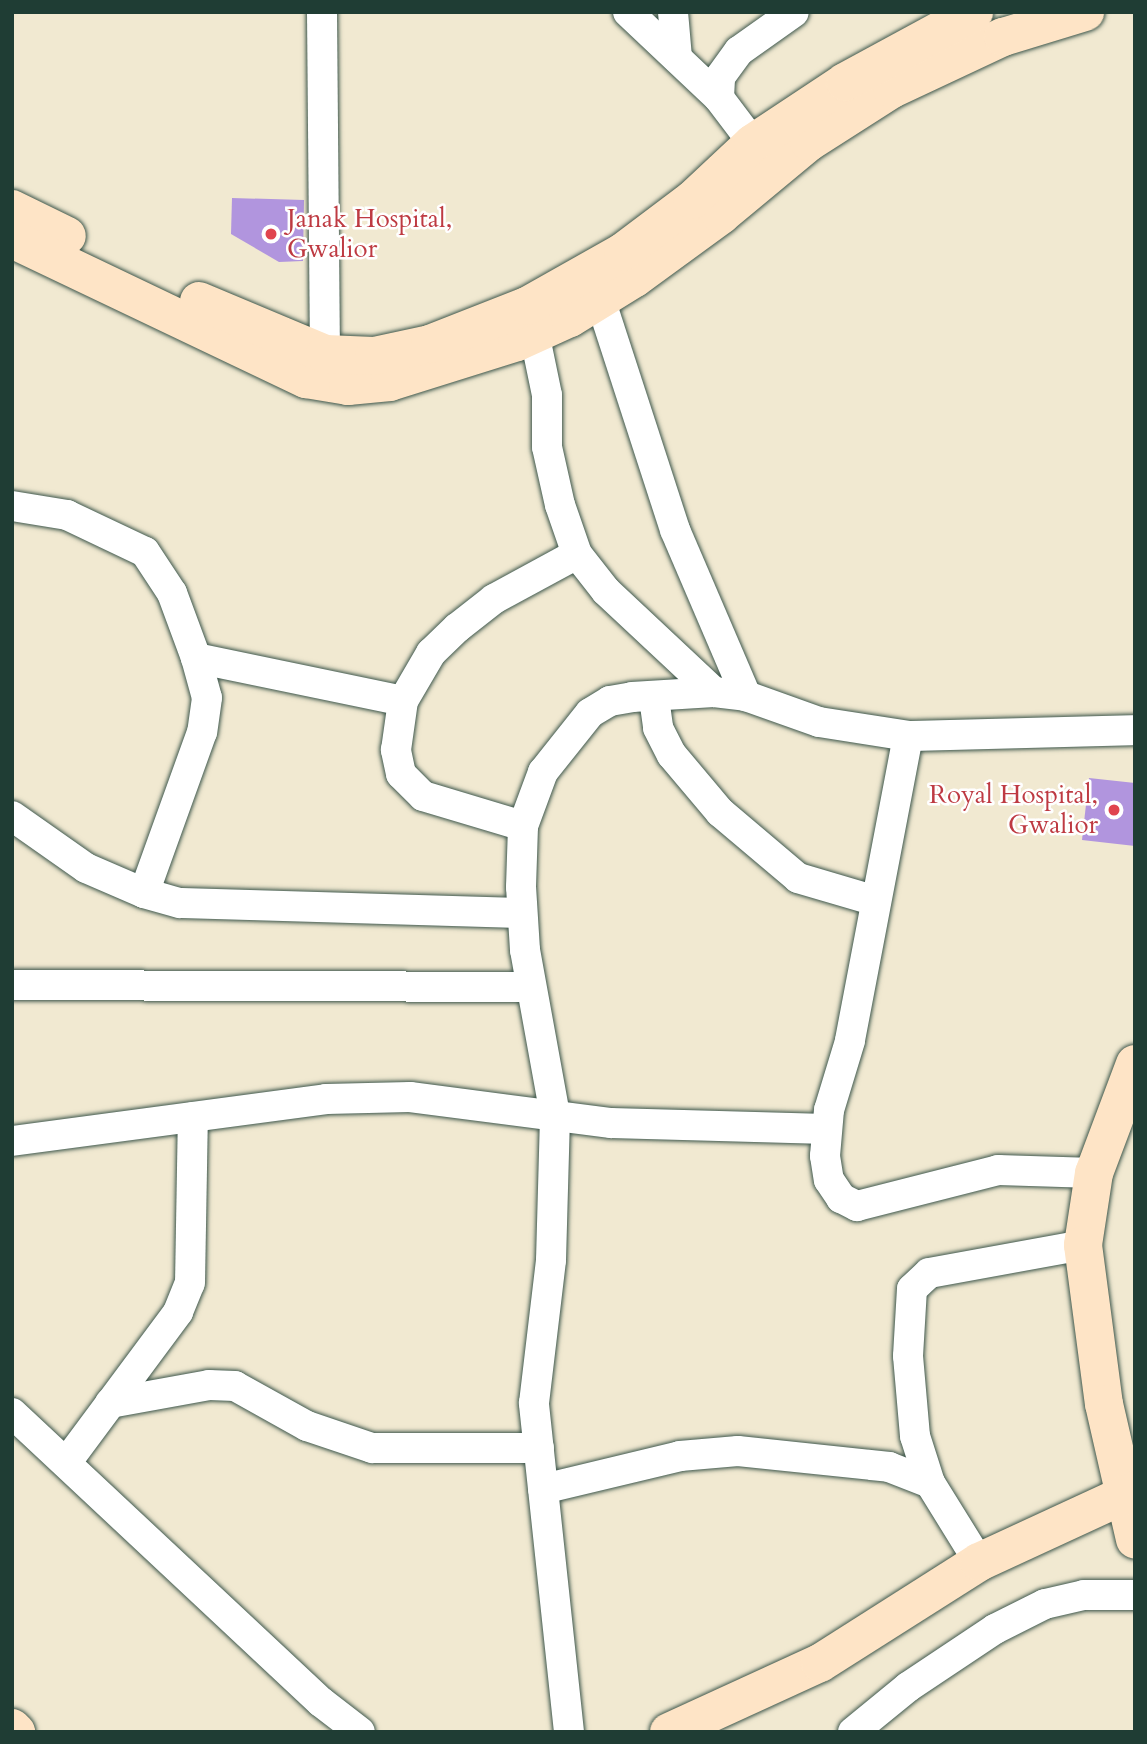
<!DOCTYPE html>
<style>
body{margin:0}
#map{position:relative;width:1147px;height:1744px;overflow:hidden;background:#f1e9d1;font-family:Cardo,serif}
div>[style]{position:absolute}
.building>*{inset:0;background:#b195de}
.roads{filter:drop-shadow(0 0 2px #3e574c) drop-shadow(0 0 2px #3e574c)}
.street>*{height:30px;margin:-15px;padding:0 15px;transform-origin:15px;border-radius:15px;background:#fff}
.secondary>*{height:38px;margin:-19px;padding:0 19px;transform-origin:19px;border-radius:19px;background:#fee4c6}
.dots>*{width:19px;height:19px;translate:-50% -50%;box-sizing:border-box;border:4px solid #fff;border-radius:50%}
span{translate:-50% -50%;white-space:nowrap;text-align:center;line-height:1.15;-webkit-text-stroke:5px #fff;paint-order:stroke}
.health-label{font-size:26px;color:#be3a42}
.left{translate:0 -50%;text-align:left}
.right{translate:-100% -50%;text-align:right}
.frame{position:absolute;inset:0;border:14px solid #1f3d34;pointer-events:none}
</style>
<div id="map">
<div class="building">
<i style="clip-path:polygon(232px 198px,304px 200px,303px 261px,279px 262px,231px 234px)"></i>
<i style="clip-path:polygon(1089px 778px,1135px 783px,1135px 846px,1082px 840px)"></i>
</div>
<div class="roads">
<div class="street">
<i style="left:322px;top:12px;width:342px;rotate:89.5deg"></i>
<i style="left:628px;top:12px;width:125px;rotate:43.4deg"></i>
<i style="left:673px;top:12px;width:46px;rotate:85deg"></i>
<i style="left:753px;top:143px;width:56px;rotate:-127.1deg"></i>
<i style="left:719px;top:98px;width:21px;rotate:-87deg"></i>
<i style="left:720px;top:77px;width:32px;rotate:-54deg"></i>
<i style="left:739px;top:51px;width:67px;rotate:-35.3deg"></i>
<i style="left:600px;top:299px;width:243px;rotate:72deg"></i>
<i style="left:675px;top:530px;width:181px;rotate:66.8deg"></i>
<i style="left:530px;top:313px;width:84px;rotate:78.3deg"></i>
<i style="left:547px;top:395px;width:52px;rotate:90deg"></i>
<i style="left:547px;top:447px;width:59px;rotate:77.4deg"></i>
<i style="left:560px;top:505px;width:52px;rotate:70.9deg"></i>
<i style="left:577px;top:554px;width:47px;rotate:51.9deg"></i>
<i style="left:606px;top:591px;width:148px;rotate:43.1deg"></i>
<i style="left:12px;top:506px;width:56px;rotate:9.3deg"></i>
<i style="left:67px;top:515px;width:86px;rotate:25.4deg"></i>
<i style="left:145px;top:552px;width:49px;rotate:56.6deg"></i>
<i style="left:172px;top:593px;width:69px;rotate:69.7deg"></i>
<i style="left:196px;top:658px;width:41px;rotate:74.6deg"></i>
<i style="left:207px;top:698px;width:34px;rotate:98deg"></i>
<i style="left:202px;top:732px;width:171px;rotate:109.8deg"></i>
<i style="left:196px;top:658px;width:211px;rotate:11.7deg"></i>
<i style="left:654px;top:698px;width:30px;rotate:82deg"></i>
<i style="left:658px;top:728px;width:30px;rotate:63deg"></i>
<i style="left:672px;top:755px;width:75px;rotate:49.9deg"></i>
<i style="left:720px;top:812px;width:102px;rotate:40.2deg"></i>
<i style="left:798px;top:878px;width:81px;rotate:16.4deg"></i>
<i style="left:908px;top:736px;width:310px;rotate:100.8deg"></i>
<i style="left:850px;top:1041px;width:72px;rotate:106.9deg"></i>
<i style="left:829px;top:1110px;width:46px;rotate:95deg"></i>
<i style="left:825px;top:1156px;width:24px;rotate:81deg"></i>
<i style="left:829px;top:1180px;width:22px;rotate:56deg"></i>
<i style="left:841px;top:1198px;width:18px;rotate:27deg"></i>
<i style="left:857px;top:1206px;width:146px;rotate:-14.3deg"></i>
<i style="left:998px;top:1170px;width:96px;rotate:1.8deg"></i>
<i style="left:12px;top:816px;width:90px;rotate:35.1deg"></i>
<i style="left:86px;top:868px;width:63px;rotate:23.3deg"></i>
<i style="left:144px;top:893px;width:37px;rotate:16deg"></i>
<i style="left:180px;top:903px;width:342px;rotate:1.7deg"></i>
<i style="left:523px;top:826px;width:104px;rotate:-163.3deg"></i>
<i style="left:423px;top:796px;width:31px;rotate:-135deg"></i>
<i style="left:401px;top:774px;width:25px;rotate:-102deg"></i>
<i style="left:396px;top:750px;width:49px;rotate:-81.9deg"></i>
<i style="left:403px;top:701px;width:56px;rotate:-59.7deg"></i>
<i style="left:431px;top:653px;width:36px;rotate:-44deg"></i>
<i style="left:457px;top:628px;width:47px;rotate:-38.1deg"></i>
<i style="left:494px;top:599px;width:94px;rotate:-28.5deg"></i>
<i style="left:12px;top:985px;width:519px;rotate:0.22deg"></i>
<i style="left:12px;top:1141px;width:317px;rotate:-7.6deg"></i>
<i style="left:326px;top:1099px;width:84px;rotate:-1.4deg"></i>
<i style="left:410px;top:1097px;width:203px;rotate:7.4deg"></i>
<i style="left:611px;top:1123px;width:216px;rotate:1.6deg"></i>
<i style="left:110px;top:1403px;width:101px;rotate:-10.3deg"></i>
<i style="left:209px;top:1385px;width:26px;rotate:2deg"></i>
<i style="left:235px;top:1386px;width:82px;rotate:29.1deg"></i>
<i style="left:307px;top:1426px;width:69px;rotate:18.7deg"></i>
<i style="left:372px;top:1448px;width:167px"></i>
<i style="left:12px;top:1413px;width:423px;rotate:43.1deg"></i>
<i style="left:321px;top:1702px;width:49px;rotate:37.6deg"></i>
<i style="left:66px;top:1463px;width:188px;rotate:-53.4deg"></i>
<i style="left:178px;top:1312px;width:31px;rotate:-68deg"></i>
<i style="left:190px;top:1283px;width:166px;rotate:-89deg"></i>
<i style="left:543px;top:1489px;width:141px;rotate:-13.5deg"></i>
<i style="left:680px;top:1456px;width:58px;rotate:-4.9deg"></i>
<i style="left:738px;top:1451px;width:152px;rotate:6deg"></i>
<i style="left:889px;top:1467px;width:44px;rotate:21.3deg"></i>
<i style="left:979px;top:1562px;width:93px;rotate:-121.8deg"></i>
<i style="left:930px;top:1483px;width:49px;rotate:-107.7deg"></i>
<i style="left:915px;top:1436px;width:80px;rotate:-95deg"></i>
<i style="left:908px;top:1356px;width:67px;rotate:-86.6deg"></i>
<i style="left:912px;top:1289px;width:23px;rotate:-43deg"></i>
<i style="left:929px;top:1273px;width:157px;rotate:-10.3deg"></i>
<i style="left:569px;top:1732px;width:331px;rotate:-96.1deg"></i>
<i style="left:534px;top:1403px;width:144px;rotate:-83.2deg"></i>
<i style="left:551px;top:1260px;width:145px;rotate:-88.4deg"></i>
<i style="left:555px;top:1115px;width:168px;rotate:-100.3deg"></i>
<i style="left:525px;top:950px;width:63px;rotate:-93.6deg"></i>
<i style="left:521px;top:887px;width:61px;rotate:-88.1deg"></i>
<i style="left:523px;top:826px;width:58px;rotate:-69.7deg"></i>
<i style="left:543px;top:772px;width:75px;rotate:-51.5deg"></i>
<i style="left:590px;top:713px;width:23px;rotate:-31deg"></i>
<i style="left:610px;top:701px;width:22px;rotate:-10deg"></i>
<i style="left:632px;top:697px;width:82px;rotate:-3.5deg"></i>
<i style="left:714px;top:692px;width:32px;rotate:7deg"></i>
<i style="left:746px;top:696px;width:77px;rotate:19.6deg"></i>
<i style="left:819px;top:722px;width:90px;rotate:8.9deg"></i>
<i style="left:908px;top:736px;width:227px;rotate:-1.5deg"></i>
<i style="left:853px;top:1732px;width:71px;rotate:-39.3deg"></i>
<i style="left:908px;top:1687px;width:105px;rotate:-33.7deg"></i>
<i style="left:995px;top:1629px;width:56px;rotate:-26.6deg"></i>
<i style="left:1045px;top:1604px;width:40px;rotate:-13deg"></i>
<i style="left:1084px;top:1595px;width:51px"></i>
</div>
<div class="secondary">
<i style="left:12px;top:209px;width:61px;rotate:26.1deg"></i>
<i style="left:12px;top:239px;width:326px;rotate:25.5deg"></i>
<i style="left:306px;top:379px;width:43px;rotate:9.5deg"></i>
<i style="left:348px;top:386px;width:42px;rotate:-5.4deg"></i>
<i style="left:390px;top:382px;width:133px;rotate:-17.5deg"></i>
<i style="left:517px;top:342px;width:58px;rotate:-24.4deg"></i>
<i style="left:570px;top:318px;width:76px;rotate:-31.6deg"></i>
<i style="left:635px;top:278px;width:107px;rotate:-36.2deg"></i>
<i style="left:721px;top:215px;width:114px;rotate:-39.7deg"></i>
<i style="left:809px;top:142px;width:98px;rotate:-32.6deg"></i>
<i style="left:892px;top:89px;width:123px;rotate:-25.1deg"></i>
<i style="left:1003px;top:37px;width:86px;rotate:-17deg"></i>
<i style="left:199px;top:301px;width:137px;rotate:22.8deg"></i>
<i style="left:325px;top:354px;width:49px;rotate:2.3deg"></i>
<i style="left:374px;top:356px;width:57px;rotate:-12.1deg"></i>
<i style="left:430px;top:344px;width:104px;rotate:-21.4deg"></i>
<i style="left:527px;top:306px;width:110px;rotate:-29.4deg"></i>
<i style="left:623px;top:252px;width:86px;rotate:-37deg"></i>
<i style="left:692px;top:200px;width:83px;rotate:-43.1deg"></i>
<i style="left:753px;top:143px;width:110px;rotate:-33.5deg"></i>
<i style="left:845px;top:82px;width:147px;rotate:-28.5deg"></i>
<i style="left:1135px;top:1064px;width:116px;rotate:110.6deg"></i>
<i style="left:1094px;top:1173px;width:73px;rotate:98.7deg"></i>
<i style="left:1083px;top:1245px;width:160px;rotate:82.5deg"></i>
<i style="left:1104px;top:1404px;width:139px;rotate:77.1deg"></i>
<i style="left:12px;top:1728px;width:6px;rotate:45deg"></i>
<i style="left:669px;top:1732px;width:166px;rotate:-24.6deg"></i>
<i style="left:820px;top:1663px;width:188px;rotate:-32.4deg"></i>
<i style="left:979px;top:1562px;width:172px;rotate:-24.8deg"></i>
</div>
</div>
<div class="dots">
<i style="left:271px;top:234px;background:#e0444e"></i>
<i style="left:1114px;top:810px;background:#e0444e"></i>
</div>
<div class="health-label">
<span class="left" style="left:287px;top:234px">Janak Hospital,<br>Gwalior</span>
<span class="right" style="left:1098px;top:810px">Royal Hospital,<br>Gwalior</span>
</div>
<div class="frame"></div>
</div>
